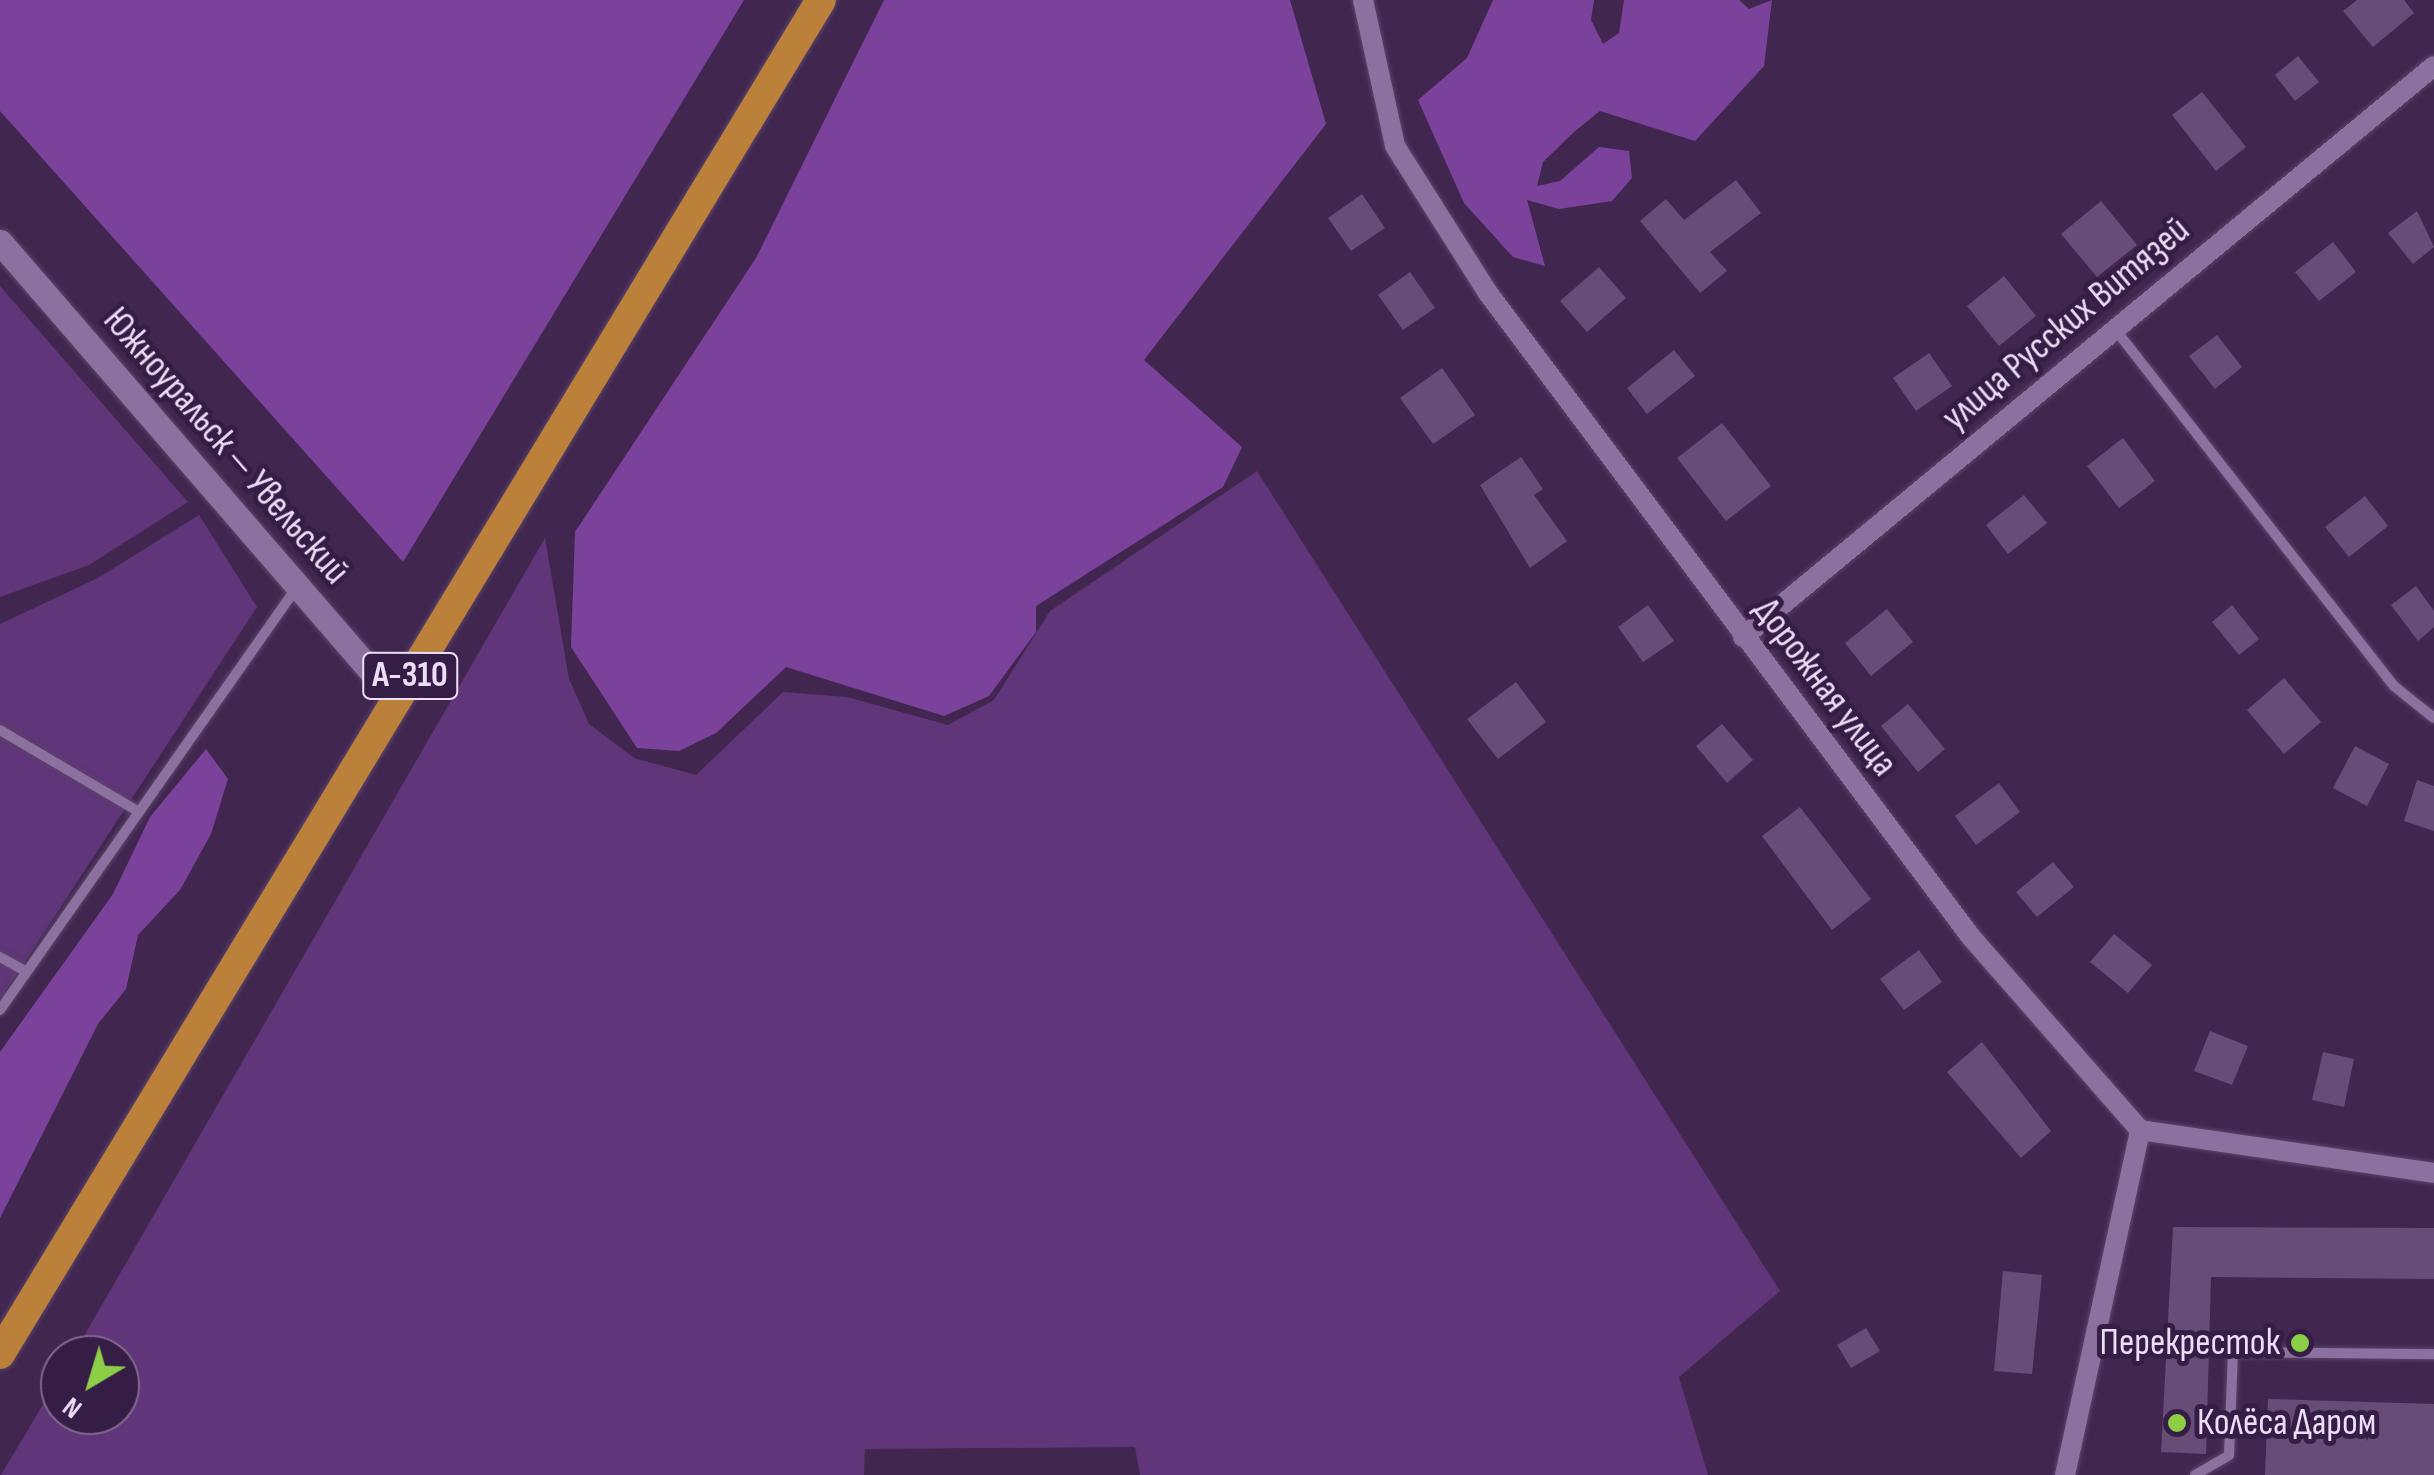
<!DOCTYPE html>
<meta charset="utf-8">
<style>
body{margin:0}
#map{position:relative;width:2434px;height:1475px;overflow:hidden;background:#412750;font-family:"Sofia Sans Condensed",sans-serif}
div>[style]{position:absolute}
.green>*{inset:0;background:#603579}
.forest>*{inset:0;background:#7b429c}
.building>*{inset:0;background:#674c78}
.roads{filter:drop-shadow(0 0 2px #5a4468) drop-shadow(0 0 2px #5a4468)}
.service>*{height:10px;margin:-5px;padding:0 5px;transform-origin:5px;border-radius:5px;background:#8c709f}
.minor>*{height:20px;margin:-10px;padding:0 10px;transform-origin:10px;border-radius:10px;background:#8c709f}
.tertiary>*{height:25px;margin:-12.5px;padding:0 12.5px;transform-origin:12.5px;border-radius:12.5px;background:#8c709f}
.trunk>*{height:30px;margin:-15px;padding:0 15px;transform-origin:15px;border-radius:15px;background:#bb813a}
.dots>*{width:28px;height:28px;translate:-50% -50%;box-sizing:border-box;border:5px solid #361d45;border-radius:50%}
span{translate:-50% -50%;white-space:nowrap;text-align:center;line-height:1.15;-webkit-text-stroke:10px #361d45;paint-order:stroke}
.shield-label span{padding:2px 8px;background:#361d45;border:2px solid;border-radius:8px;-webkit-text-stroke-width:0}
.shield-label{font-size:35px;color:#eddef8;font-weight:700}
.street-label{font-size:38px;color:#eddef8}
.poi-label{font-size:38px;color:#eddef8}
.right{translate:-100% -50%;text-align:right}
.left{translate:0 -50%;text-align:left}
.north{position:absolute;left:40px;top:1335px;width:100px;height:100px;box-sizing:border-box;background:#361d45;border:2px solid #7f6a8d;border-radius:50%;rotate:218deg;font-size:28px;font-weight:700;line-height:40px;text-align:center;color:#eddef8}
.north::after{content:'';display:block;margin:auto;width:35px;height:45px;background:#8cce45;clip-path:polygon(50% 0,100% 100%,50% 72%,0 100%)}
</style>
<div id="map">
<div class="green">
<i style="clip-path:polygon(0 286px,188px 502px,89px 565px,0 597px)"></i>
<i style="clip-path:polygon(1257px 471px,1780px 1291px,1679px 1377px,1708px 1475px,1140px 1475px,1135px 1447px,865px 1449px,864px 1475px,1px 1475px,60px 1376px,60px 1415px,120px 1415px,120px 1355px,73px 1355px,545px 538px,569px 679px,589px 724px,634px 758px,696px 775px,783px 692px,847px 697px,948px 725px,994px 700px,1050px 611px)"></i>
<i style="clip-path:polygon(199px 515px,257px 607px,0 1000px,0 624px,98px 578px)"></i>
</div>
<div class="forest">
<i style="clip-path:polygon(0 0,744px 0,403px 562px,0 111px)"></i>
<i style="clip-path:polygon(884px 0,1290px 0,1326px 124px,1144px 360px,1242px 447px,1223px 487px,1036px 606px,1036px 632px,989px 696px,944px 716px,786px 667px,716px 733px,679px 751px,637px 748px,571px 647px,575px 532px,756px 258px)"></i>
<i style="clip-path:polygon(1493px 0,1594px 0,1591px 20px,1603px 44px,1619px 33px,1624px 0,1739px 0,1749px 9px,1772px 0,1764px 66px,1695px 141px,1600px 111px,1575px 131px,1543px 162px,1537px 186px,1560px 181px,1599px 147px,1629px 151px,1632px 178px,1612px 201px,1559px 209px,1527px 200px,1545px 266px,1513px 257px,1464px 203px,1418px 100px,1467px 58px)"></i>
<i style="clip-path:polygon(206px 749px,228px 779px,211px 834px,180px 890px,138px 935px,126px 989px,98px 1024px,0 1218px,0 1052px,113px 894px,150px 817px)"></i>
</div>
<div class="building">
<i style="clip-path:polygon(2357px 0,2404px 0,2414px 13px,2373px 47px,2343px 11px)"></i>
<i style="clip-path:polygon(2298px 56px,2319px 82px,2295px 101px,2275px 75px)"></i>
<i style="clip-path:polygon(2202px 92px,2246px 147px,2216px 171px,2172px 115px)"></i>
<i style="clip-path:polygon(1736px 180px,1761px 213px,1710px 252px,1727px 271px,1700px 293px,1640px 221px,1666px 199px,1684px 220px)"></i>
<i style="clip-path:polygon(1362px 194px,1385px 228px,1351px 251px,1328px 218px)"></i>
<i style="clip-path:polygon(2101px 201px,2137px 245px,2097px 277px,2061px 234px)"></i>
<i style="clip-path:polygon(2417px 211px,2434px 247px,2413px 264px,2388px 233px)"></i>
<i style="clip-path:polygon(2333px 242px,2356px 272px,2319px 301px,2295px 272px)"></i>
<i style="clip-path:polygon(1599px 267px,1626px 298px,1587px 332px,1560px 301px)"></i>
<i style="clip-path:polygon(1410px 272px,1435px 308px,1403px 330px,1378px 295px)"></i>
<i style="clip-path:polygon(2004px 276px,2036px 316px,1999px 346px,1967px 306px)"></i>
<i style="clip-path:polygon(2217px 335px,2242px 367px,2215px 389px,2189px 356px)"></i>
<i style="clip-path:polygon(1674px 350px,1695px 376px,1647px 414px,1627px 388px)"></i>
<i style="clip-path:polygon(1929px 353px,1952px 386px,1916px 411px,1893px 378px)"></i>
<i style="clip-path:polygon(1442px 368px,1475px 415px,1433px 444px,1400px 398px)"></i>
<i style="clip-path:polygon(1722px 423px,1771px 486px,1726px 521px,1677px 458px)"></i>
<i style="clip-path:polygon(2123px 438px,2155px 481px,2119px 508px,2087px 466px)"></i>
<i style="clip-path:polygon(1521px 457px,1543px 489px,1534px 495px,1567px 541px,1530px 568px,1480px 485px)"></i>
<i style="clip-path:polygon(2024px 495px,2047px 523px,2008px 554px,1986px 525px)"></i>
<i style="clip-path:polygon(2365px 496px,2388px 526px,2349px 557px,2325px 527px)"></i>
<i style="clip-path:polygon(2416px 586px,2434px 611px,2434px 627px,2418px 641px,2391px 605px)"></i>
<i style="clip-path:polygon(1648px 605px,1674px 641px,1643px 662px,1618px 627px)"></i>
<i style="clip-path:polygon(2232px 605px,2259px 639px,2239px 655px,2212px 622px)"></i>
<i style="clip-path:polygon(1887px 609px,1913px 642px,1871px 676px,1845px 643px)"></i>
<i style="clip-path:polygon(2284px 678px,2321px 722px,2284px 754px,2247px 710px)"></i>
<i style="clip-path:polygon(1516px 682px,1546px 722px,1498px 759px,1467px 719px)"></i>
<i style="clip-path:polygon(1908px 704px,1945px 749px,1918px 772px,1881px 726px)"></i>
<i style="clip-path:polygon(1722px 724px,1753px 760px,1727px 783px,1696px 746px)"></i>
<i style="clip-path:polygon(2355px 746px,2389px 764px,2367px 806px,2333px 788px)"></i>
<i style="clip-path:polygon(2417px 780px,2434px 786px,2434px 831px,2404px 821px)"></i>
<i style="clip-path:polygon(1999px 783px,2020px 812px,1976px 845px,1955px 816px)"></i>
<i style="clip-path:polygon(1800px 807px,1871px 899px,1832px 930px,1762px 836px)"></i>
<i style="clip-path:polygon(2053px 862px,2074px 887px,2037px 917px,2016px 892px)"></i>
<i style="clip-path:polygon(2114px 934px,2152px 965px,2128px 993px,2090px 962px)"></i>
<i style="clip-path:polygon(1919px 950px,1942px 982px,1904px 1010px,1880px 979px)"></i>
<i style="clip-path:polygon(2210px 1031px,2248px 1046px,2232px 1085px,2194px 1071px)"></i>
<i style="clip-path:polygon(1982px 1042px,2051px 1131px,2021px 1158px,1947px 1072px)"></i>
<i style="clip-path:polygon(2323px 1052px,2354px 1059px,2344px 1107px,2312px 1100px)"></i>
<i style="clip-path:polygon(2173px 1227px,2434px 1228px,2434px 1279px,2211px 1277px,2206px 1454px,2161px 1452px)"></i>
<i style="clip-path:polygon(2003px 1271px,2042px 1275px,2032px 1374px,1994px 1371px)"></i>
<i style="clip-path:polygon(1866px 1328px,1880px 1351px,1851px 1368px,1837px 1345px)"></i>
<i style="clip-path:polygon(2268px 1399px,2434px 1404px,2434px 1475px,2265px 1475px)"></i>
</div>
<div class="roads">
<div class="service">
<i style="left:2115px;top:329px;width:453px;rotate:52deg"></i>
<i style="left:2394px;top:686px;width:51px;rotate:38.7deg"></i>
<i style="left:0;top:730px;width:161px;rotate:30.5deg"></i>
<i style="left:0;top:957px;width:29px;rotate:29deg"></i>
<i style="left:0;top:1010px;width:517px;rotate:-54.93deg"></i>
<i style="left:2195px;top:1475px;width:39px;rotate:-30deg"></i>
<i style="left:2229px;top:1455px;width:103px;rotate:-87.8deg"></i>
<i style="left:2233px;top:1352px;width:201px;rotate:0.6deg"></i>
</div>
<div class="minor">
<i style="left:1363px;top:0;width:149px;rotate:77.6deg"></i>
<i style="left:1395px;top:146px;width:174px;rotate:57.7deg"></i>
<i style="left:1488px;top:293px;width:805px;rotate:53.13deg"></i>
<i style="left:1971px;top:937px;width:257px;rotate:48.8deg"></i>
<i style="left:2140px;top:1130px;width:297px;rotate:8.3deg"></i>
<i style="left:1743px;top:637px;width:896px;rotate:-39.57deg"></i>
<i style="left:2065px;top:1475px;width:353px;rotate:-77.7deg"></i>
</div>
<div class="tertiary">
<i style="left:0;top:242px;width:605px;rotate:49.15deg"></i>
</div>
<div class="trunk">
<i style="left:0;top:1354px;width:1583px;rotate:-58.77deg"></i>
</div>
</div>
<div class="dots">
<i style="left:2300px;top:1343px;background:#8cce45"></i>
<i style="left:2177px;top:1423px;background:#8cce45"></i>
</div>
<div class="shield-label">
<span style="left:410px;top:676px">А-310</span>
</div>
<div class="street-label">
<span style="left:2066px;top:324px;rotate:-40deg">улица Русских Витязей</span>
<span style="left:226px;top:446px;rotate:49deg">Южноуральск — Увельский</span>
<span style="left:1825px;top:687px;rotate:53deg">Дорожная улица</span>
</div>
<div class="poi-label">
<span class="right" style="left:2280px;top:1343px">Перекресток</span>
<span class="left" style="left:2197px;top:1423px">Колёса Даром</span>
</div>
<div class="north">N</div>
</div>
